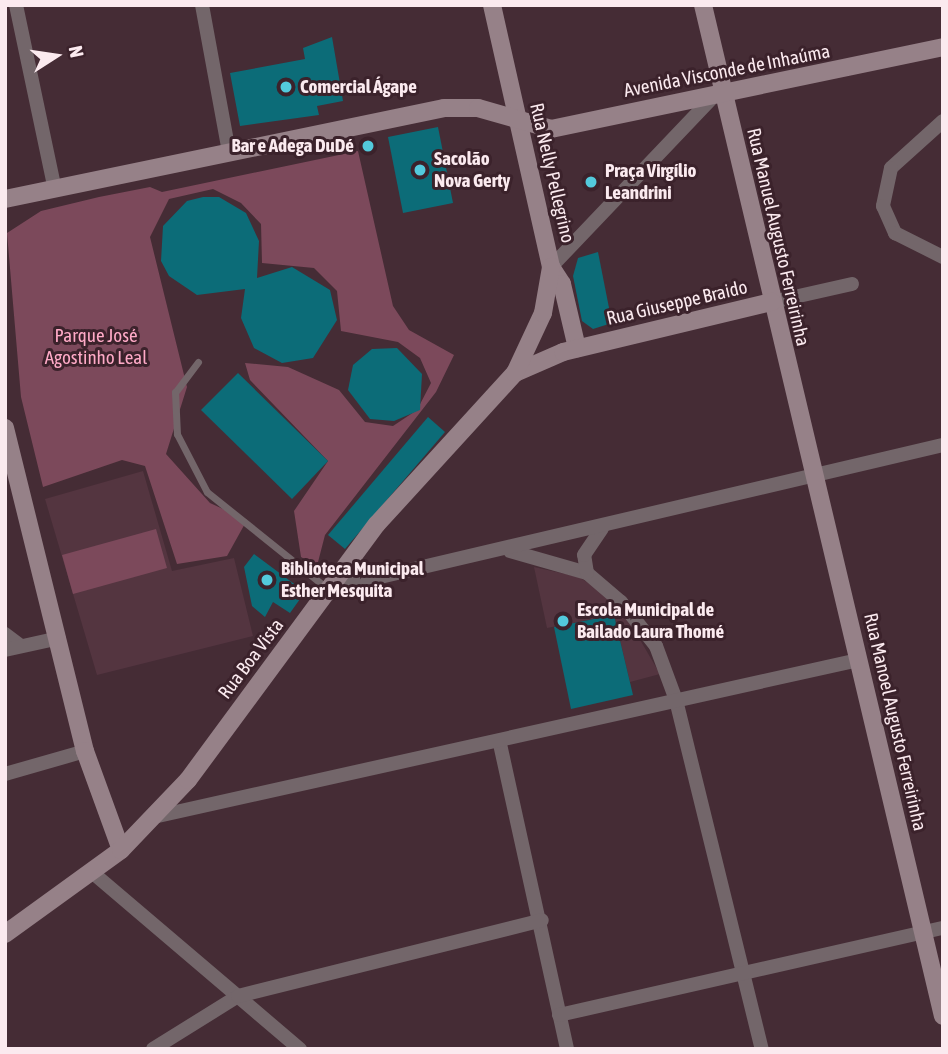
<!DOCTYPE html>
<meta charset="utf-8">
<style>
body{margin:0}
#map{position:relative;width:948px;height:1054px;overflow:hidden;background:#452c35;font-family:"Asap Condensed",sans-serif}
div>[style]{position:absolute}
.built>*{inset:0;background:#543540}
.green>*{inset:0;background:#7c495b}
.building>*{inset:0;background:#0c6c78}
.lane>*{height:7px;margin:-3.5px;padding:0 3.5px;transform-origin:3.5px;border-radius:3.5px;background:#73666a}
.street>*{height:14px;margin:-7px;padding:0 7px;transform-origin:7px;border-radius:7px;background:#73666a}
.secondary>*{height:18px;margin:-9px;padding:0 9px;transform-origin:9px;border-radius:9px;background:#968188}
.dots>*{width:19px;height:19px;translate:-50% -50%;box-sizing:border-box;border:4px solid #3b222b;border-radius:50%}
span{translate:-50% -50%;white-space:nowrap;text-align:center;line-height:1.15;-webkit-text-stroke:6px #3b222b;paint-order:stroke}
.street-label{font-size:19px;color:#fbeaef}
.poi-label{font-size:19px;color:#fbeaef;font-weight:700}
.left{translate:0 -50%;text-align:left}
.right{translate:-100% -50%;text-align:right}
.park-label{font-size:19px;color:#ffaac7}
.frame{position:absolute;inset:0;border:7px solid #fbeaef;pointer-events:none}
.north{position:absolute;left:21px;top:21px;width:70px;height:70px;-webkit-text-stroke:5px #3b222b;paint-order:stroke;rotate:78deg;font-size:19px;font-weight:700;line-height:28px;text-align:center;color:#fbeaef}
.north::after{content:'';display:block;margin:auto;width:24px;height:32px;background:#fbeaef;clip-path:polygon(50% 0,100% 100%,50% 72%,0 100%)}
</style>
<div id="map">
<div class="built">
<i style="clip-path:polygon(143px 471px,172px 571px,234px 558px,253px 636px,97px 675px,45px 499px)"></i>
<i style="clip-path:polygon(534px 567px,579px 577px,618px 602px,660px 674px,630px 682px,614px 615px,547px 628px)"></i>
</div>
<div class="green">
<i style="clip-path:polygon(358px 151px,393px 306px,409px 330px,454px 355px,436px 392px,325px 535px,317px 566px,301px 557px,294px 511px,328px 461px,250px 380px,245px 363px,288px 367px,339px 390px,365px 422px,393px 426px,417px 410px,431px 383px,420px 358px,398px 342px,341px 331px,337px 291px,314px 268px,262px 263px,261px 224px,241px 203px,213px 189px,169px 199px,150px 237px,187px 387px,166px 454px,210px 503px,247px 520px,227px 556px,177px 564px,145px 466px,122px 460px,43px 487px,21px 397px,7px 233px,41px 211px,99px 197px,150px 187px,162px 192px)"></i>
<i style="clip-path:polygon(156px 529px,167px 568px,73px 594px,62px 555px)"></i>
</div>
<div class="building">
<i style="clip-path:polygon(332px 37px,343px 101px,317px 106px,319px 115px,240px 126px,230px 73px,305px 59px,303px 48px)"></i>
<i style="clip-path:polygon(438px 127px,453px 203px,403px 213px,388px 137px)"></i>
<i style="clip-path:polygon(203px 197px,219px 197px,246px 213px,259px 241px,257px 278px,292px 267px,330px 290px,337px 320px,313px 358px,282px 363px,254px 348px,241px 318px,245px 289px,197px 295px,169px 276px,161px 261px,163px 226px,187px 201px)"></i>
<i style="clip-path:polygon(598px 252px,612px 323px,593px 329px,582px 321px,573px 276px,578px 258px)"></i>
<i style="clip-path:polygon(397px 348px,422px 374px,420px 410px,394px 421px,370px 419px,348px 390px,353px 365px,372px 349px)"></i>
<i style="clip-path:polygon(238px 373px,328px 461px,292px 499px,201px 410px)"></i>
<i style="clip-path:polygon(428px 417px,445px 432px,345px 549px,328px 535px)"></i>
<i style="clip-path:polygon(254px 554px,305px 592px,290px 613px,273px 602px,265px 617px,252px 606px,244px 567px)"></i>
<i style="clip-path:polygon(614px 615px,633px 695px,571px 709px,554px 627px)"></i>
</div>
<div class="lane">
<i style="left:198px;top:362px;width:38px;rotate:127deg"></i>
<i style="left:175px;top:392px;width:42px;rotate:87.3deg"></i>
<i style="left:177px;top:434px;width:65px;rotate:62.7deg"></i>
<i style="left:207px;top:492px;width:155px;rotate:38.7deg"></i>
</div>
<div class="street">
<i style="left:16px;top:5px;width:185px;rotate:78.1deg"></i>
<i style="left:202px;top:5px;width:149px;rotate:79.6deg"></i>
<i style="left:943px;top:121px;width:70px;rotate:137.9deg"></i>
<i style="left:891px;top:168px;width:39px;rotate:102deg"></i>
<i style="left:883px;top:206px;width:30px;rotate:66deg"></i>
<i style="left:895px;top:233px;width:54px;rotate:26.6deg"></i>
<i style="left:551px;top:267px;width:238px;rotate:-46.4deg"></i>
<i style="left:772px;top:302px;width:82px;rotate:-12.7deg"></i>
<i style="left:510px;top:551px;width:80px;rotate:15.9deg"></i>
<i style="left:587px;top:573px;width:45px;rotate:40.5deg"></i>
<i style="left:621px;top:602px;width:56px;rotate:51.5deg"></i>
<i style="left:656px;top:646px;width:58px;rotate:69.7deg"></i>
<i style="left:676px;top:700px;width:359px;rotate:76.2deg"></i>
<i style="left:587px;top:573px;width:18px;rotate:-99deg"></i>
<i style="left:584px;top:555px;width:32px;rotate:-56deg"></i>
<i style="left:329px;top:589px;width:631px;rotate:-13.2deg"></i>
<i style="left:5px;top:634px;width:20px;rotate:37deg"></i>
<i style="left:5px;top:650px;width:55px;rotate:-12.5deg"></i>
<i style="left:500px;top:744px;width:312px;rotate:77.6deg"></i>
<i style="left:5px;top:774px;width:83px;rotate:-16deg"></i>
<i style="left:158px;top:816px;width:717px;rotate:-12.56deg"></i>
<i style="left:93px;top:873px;width:272px;rotate:40.4deg"></i>
<i style="left:559px;top:1015px;width:394px;rotate:-12.8deg"></i>
<i style="left:153px;top:1049px;width:100px;rotate:-31.9deg"></i>
<i style="left:238px;top:996px;width:313px;rotate:-14deg"></i>
</div>
<div class="secondary">
<i style="left:492px;top:5px;width:269px;rotate:77.3deg"></i>
<i style="left:551px;top:267px;width:20px;rotate:57deg"></i>
<i style="left:562px;top:284px;width:66px;rotate:76.8deg"></i>
<i style="left:703px;top:5px;width:1039px;rotate:76.65deg"></i>
<i style="left:5px;top:199px;width:448px;rotate:-11.7deg"></i>
<i style="left:444px;top:108px;width:34px"></i>
<i style="left:478px;top:108px;width:76px;rotate:16deg"></i>
<i style="left:551px;top:129px;width:400px;rotate:-11.8deg"></i>
<i style="left:515px;top:373px;width:52px;rotate:-23.6deg"></i>
<i style="left:563px;top:352px;width:215px;rotate:-13.5deg"></i>
<i style="left:5px;top:428px;width:333px;rotate:76.1deg"></i>
<i style="left:85px;top:751px;width:105px;rotate:70deg"></i>
<i style="left:5px;top:934px;width:143px;rotate:-35.9deg"></i>
<i style="left:121px;top:850px;width:97px;rotate:-46.3deg"></i>
<i style="left:188px;top:780px;width:318px;rotate:-53.6deg"></i>
<i style="left:377px;top:524px;width:205px;rotate:-47.6deg"></i>
<i style="left:515px;top:373px;width:66px;rotate:-65deg"></i>
<i style="left:543px;top:313px;width:47px;rotate:-80.1deg"></i>
</div>
<div class="dots">
<i style="left:286px;top:87px;background:#53cadc"></i>
<i style="left:368px;top:146px;background:#53cadc"></i>
<i style="left:420px;top:170px;background:#53cadc"></i>
<i style="left:591px;top:182px;background:#53cadc"></i>
<i style="left:267px;top:580px;background:#53cadc"></i>
<i style="left:563px;top:621px;background:#53cadc"></i>
</div>
<div class="street-label">
<span style="left:727px;top:71px;rotate:-11deg">Avenida Visconde de Inhaúma</span>
<span style="left:552px;top:173px;rotate:77deg">Rua Nelly Pellegrino</span>
<span style="left:778px;top:237px;rotate:77deg">Rua Manuel Augusto Ferreirinha</span>
<span style="left:677px;top:303px;rotate:-13deg">Rua Giuseppe Braido</span>
<span style="left:251px;top:659px;rotate:-53deg">Rua Boa Vista</span>
<span style="left:895px;top:722px;rotate:77deg">Rua Manoel Augusto Ferreirinha</span>
</div>
<div class="poi-label">
<span class="left" style="left:300px;top:87px">Comercial Ágape</span>
<span class="right" style="left:354px;top:146px">Bar e Adega DuDé</span>
<span class="left" style="left:434px;top:170px">Sacolão<br>Nova Gerty</span>
<span class="left" style="left:605px;top:182px">Praça Virgílio<br>Leandrini</span>
<span class="left" style="left:281px;top:580px">Biblioteca Municipal<br>Esther Mesquita</span>
<span class="left" style="left:577px;top:621px">Escola Municipal de<br>Bailado Laura Thomé</span>
</div>
<div class="park-label">
<span style="left:96px;top:347px">Parque José<br>Agostinho Leal</span>
</div>
<div class="frame"></div>
<div class="north">N</div>
</div>
